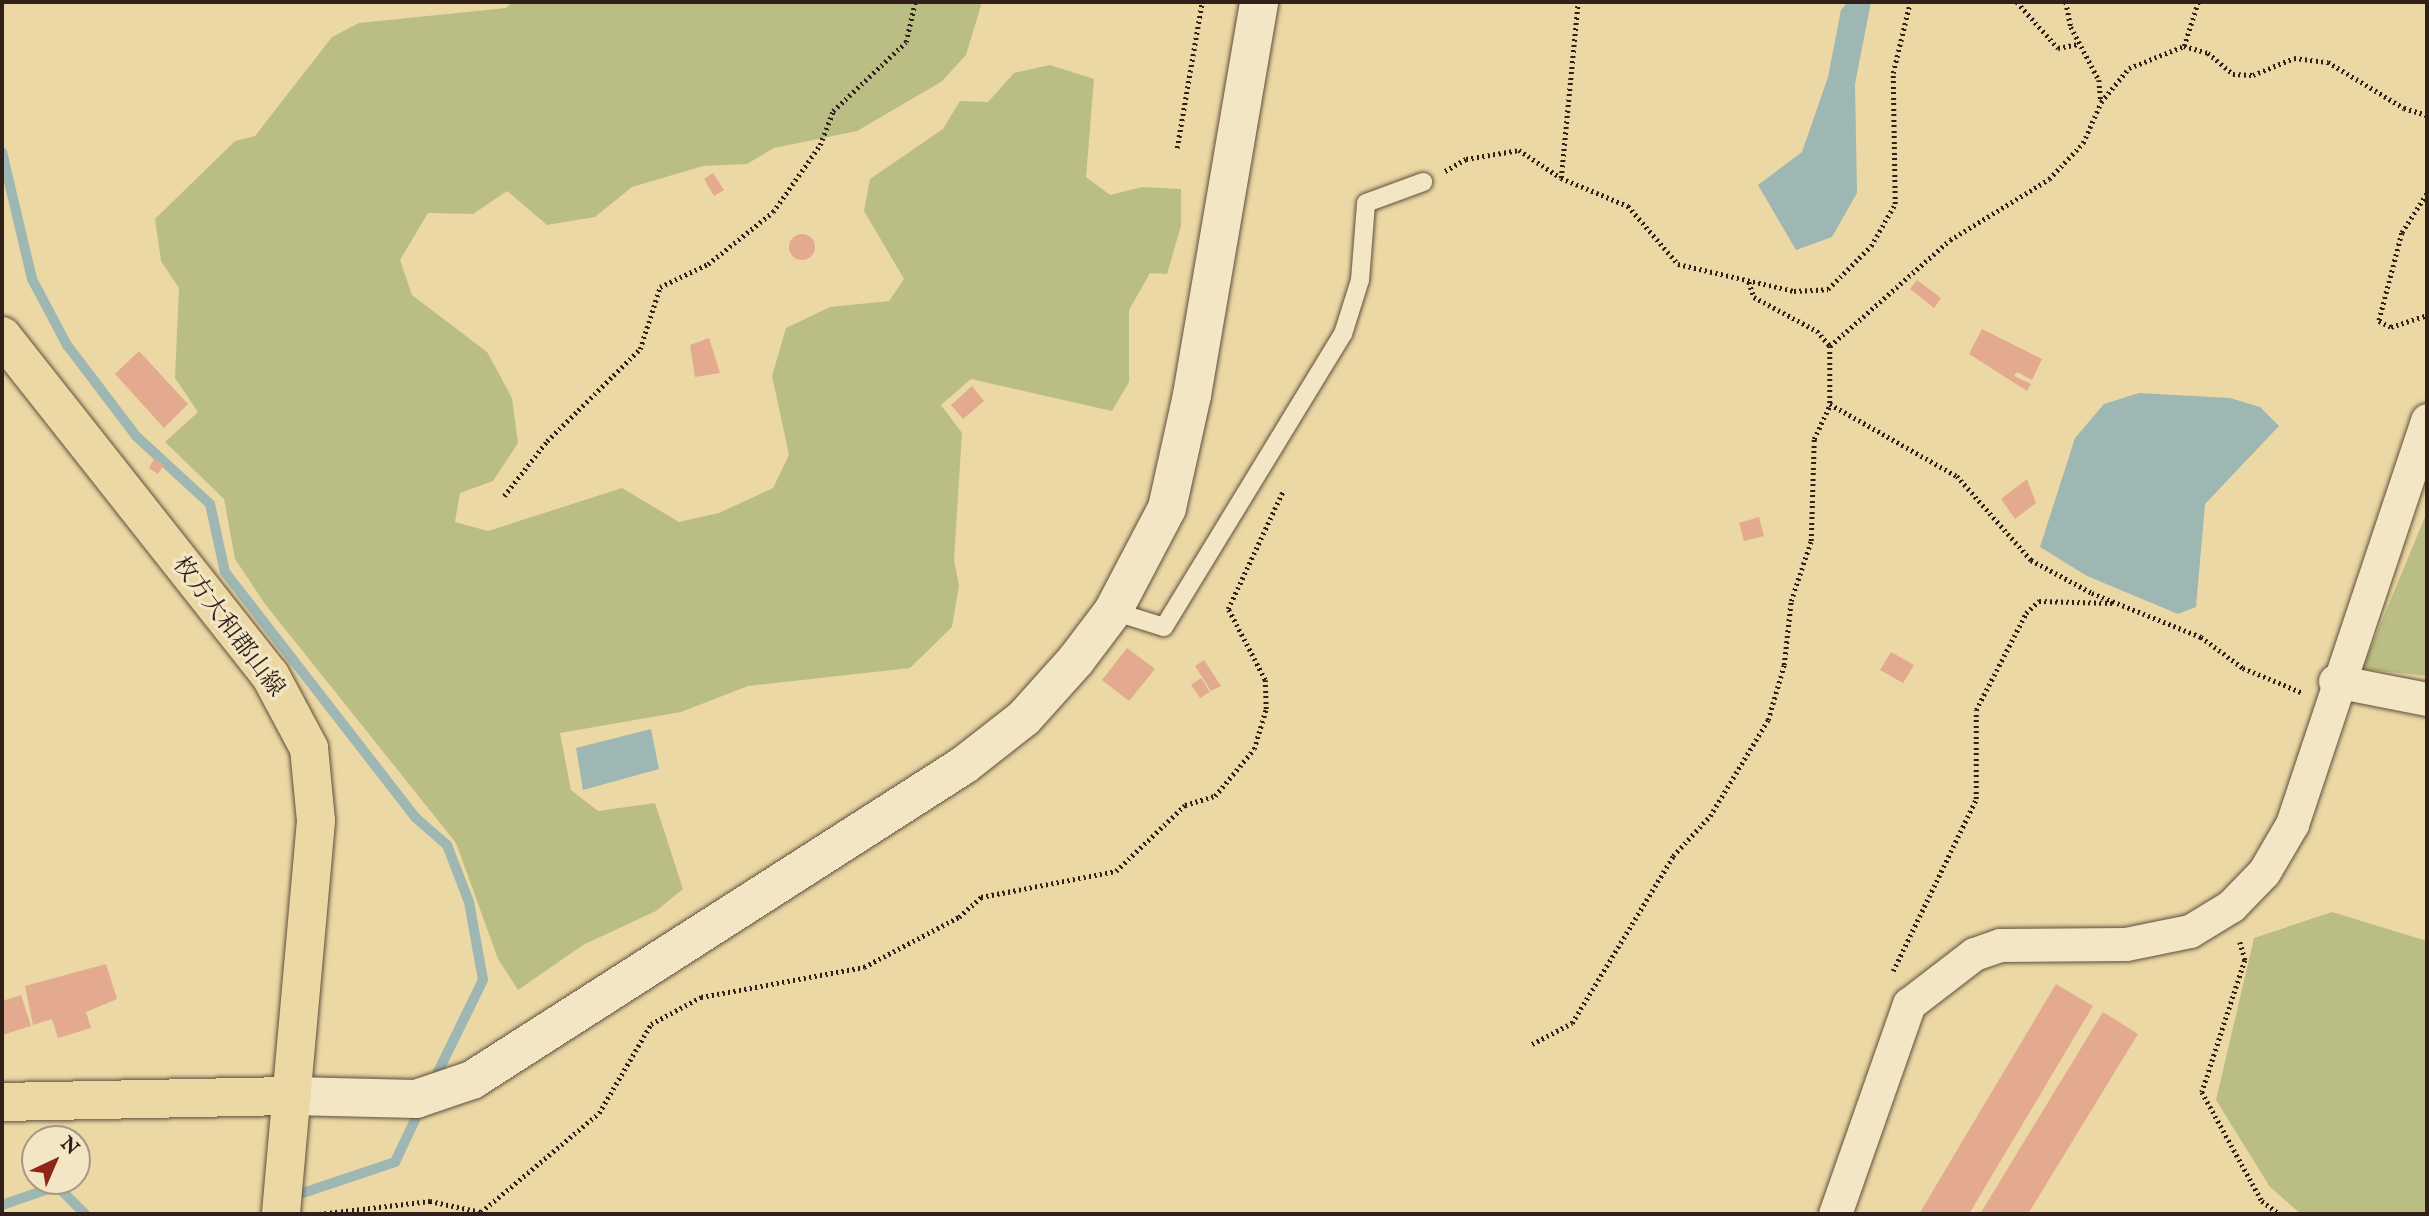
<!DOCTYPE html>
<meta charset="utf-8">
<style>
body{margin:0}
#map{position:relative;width:2429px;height:1216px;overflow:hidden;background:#ebd8a5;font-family:"IM FELL English","Noto Serif JP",serif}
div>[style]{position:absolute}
.green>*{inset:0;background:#bbbe84}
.water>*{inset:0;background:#9eb7b3}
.stream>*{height:10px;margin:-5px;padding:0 5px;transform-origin:5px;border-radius:5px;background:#9eb7b3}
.building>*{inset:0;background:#e4aa8f}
.round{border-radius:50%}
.path>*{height:4.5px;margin-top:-2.25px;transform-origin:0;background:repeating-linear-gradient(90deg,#312019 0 2px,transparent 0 5.5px)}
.roads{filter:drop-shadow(0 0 2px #604e3c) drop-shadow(0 0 2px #604e3c)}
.lane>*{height:18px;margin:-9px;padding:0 9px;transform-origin:9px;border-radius:9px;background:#f2e6c4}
.street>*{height:33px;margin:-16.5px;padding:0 16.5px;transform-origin:16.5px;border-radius:16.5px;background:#f2e6c4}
.secondary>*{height:38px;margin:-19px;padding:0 19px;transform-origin:19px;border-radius:19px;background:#f2e6c4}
.primary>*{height:38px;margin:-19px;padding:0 19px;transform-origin:19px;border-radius:19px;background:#ebd8a5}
span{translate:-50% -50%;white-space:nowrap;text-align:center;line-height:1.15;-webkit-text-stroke:6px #f2e6c4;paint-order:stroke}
.street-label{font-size:24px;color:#312019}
.frame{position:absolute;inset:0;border:4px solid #312019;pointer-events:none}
.north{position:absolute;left:21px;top:1125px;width:70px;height:70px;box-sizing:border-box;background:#f2e6c4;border:2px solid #a59780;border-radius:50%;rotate:44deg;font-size:19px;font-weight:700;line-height:28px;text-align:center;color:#312019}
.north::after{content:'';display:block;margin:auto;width:24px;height:32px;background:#8f2418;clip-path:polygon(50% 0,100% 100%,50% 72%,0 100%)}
</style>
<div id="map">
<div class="green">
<i style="clip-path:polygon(512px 2px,982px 2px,966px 55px,941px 82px,857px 131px,774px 148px,747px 164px,703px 166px,632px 187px,595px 217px,547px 225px,507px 191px,473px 214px,428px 213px,400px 260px,412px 295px,487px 352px,512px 398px,518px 443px,493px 481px,460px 493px,455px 522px,488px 531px,622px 488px,679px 522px,719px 513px,773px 488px,789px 455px,772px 376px,786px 328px,830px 307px,889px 301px,904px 279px,864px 211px,870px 179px,943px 129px,960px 101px,988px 102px,1014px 73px,1050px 65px,1094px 79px,1086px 177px,1110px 195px,1142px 187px,1181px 189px,1181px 226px,1167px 274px,1150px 273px,1129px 310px,1129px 382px,1112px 411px,971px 379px,941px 405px,962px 433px,954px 560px,959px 585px,952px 627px,910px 668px,748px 686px,681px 712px,560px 733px,571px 790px,598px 811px,655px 803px,683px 889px,656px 911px,583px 945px,518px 990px,498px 959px,456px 843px,265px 604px,235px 559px,224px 499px,165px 442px,198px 412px,175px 378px,179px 288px,161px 261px,155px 219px,235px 141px,255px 136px,332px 37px,359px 23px,506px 8px)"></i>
<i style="clip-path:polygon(2427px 512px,2427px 676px,2362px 669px)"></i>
<i style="clip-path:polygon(2332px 912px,2427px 941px,2427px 1214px,2301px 1214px,2270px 1187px,2216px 1100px,2254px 938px)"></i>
</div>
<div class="water">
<i style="clip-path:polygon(1871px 2px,1855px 84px,1857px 193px,1832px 237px,1796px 250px,1758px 185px,1802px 152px,1828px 77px,1841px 10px,1847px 3px)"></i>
<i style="clip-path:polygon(2139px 393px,2230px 398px,2260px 407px,2279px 426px,2205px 504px,2196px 607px,2178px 614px,2087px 576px,2040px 547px,2075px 438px,2104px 404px)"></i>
<i style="clip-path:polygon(651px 729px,659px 769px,583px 790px,576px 748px)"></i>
</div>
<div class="stream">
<i style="left:2px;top:152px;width:130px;rotate:76.7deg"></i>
<i style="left:32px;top:279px;width:75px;rotate:62.1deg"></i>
<i style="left:67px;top:345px;width:114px;rotate:52.8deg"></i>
<i style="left:136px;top:436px;width:100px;rotate:42.6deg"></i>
<i style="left:210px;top:504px;width:70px;rotate:77.6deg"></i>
<i style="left:225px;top:572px;width:311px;rotate:52.2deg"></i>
<i style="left:416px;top:818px;width:41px;rotate:41.1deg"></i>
<i style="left:447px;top:845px;width:61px;rotate:68.9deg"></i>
<i style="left:469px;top:902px;width:79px;rotate:79.8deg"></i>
<i style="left:483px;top:980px;width:116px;rotate:116.1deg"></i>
<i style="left:291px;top:1197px;width:110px;rotate:-18.6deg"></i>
<i style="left:395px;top:1162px;width:63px;rotate:-64.7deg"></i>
<i style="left:2px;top:1205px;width:58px;rotate:-19.1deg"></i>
<i style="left:57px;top:1186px;width:40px;rotate:45deg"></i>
</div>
<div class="building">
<i style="clip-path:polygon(713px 173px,724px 190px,714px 196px,704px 179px)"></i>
<i class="round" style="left:789px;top:234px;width:26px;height:26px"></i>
<i style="clip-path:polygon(1917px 280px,1941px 298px,1934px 308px,1910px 289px)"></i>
<i style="clip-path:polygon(1982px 329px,2042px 359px,2032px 380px,2017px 372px,2014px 376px,2031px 384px,2027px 391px,1969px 354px)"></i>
<i style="clip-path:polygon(709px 338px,720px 373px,695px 377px,690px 345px)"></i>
<i style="clip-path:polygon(139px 351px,188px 404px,164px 428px,115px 374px)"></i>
<i style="clip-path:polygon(972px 386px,984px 401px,963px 419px,951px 405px)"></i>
<i style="clip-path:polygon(154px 459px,164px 465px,158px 474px,149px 468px)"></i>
<i style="clip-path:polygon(2027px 479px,2036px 503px,2015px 519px,2001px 499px)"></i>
<i style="clip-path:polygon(1759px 517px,1764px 536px,1744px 541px,1739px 523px)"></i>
<i style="clip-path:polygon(1127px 648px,1155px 669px,1129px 701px,1102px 680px)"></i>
<i style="clip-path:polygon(1891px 652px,1914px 665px,1903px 683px,1880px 670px)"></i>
<i style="clip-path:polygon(1204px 660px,1221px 686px,1211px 691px,1195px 666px)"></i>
<i style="clip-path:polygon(1201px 678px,1210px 692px,1200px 698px,1191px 685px)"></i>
<i style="clip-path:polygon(106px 964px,117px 999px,86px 1012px,91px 1028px,58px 1038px,52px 1019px,33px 1025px,25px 986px)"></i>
<i style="clip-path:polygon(2056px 984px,2093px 1006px,1969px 1214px,1919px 1214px)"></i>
<i style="clip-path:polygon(21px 995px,31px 1026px,2px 1035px,2px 1001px)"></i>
<i style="clip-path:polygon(2103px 1012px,2138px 1034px,2028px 1214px,1980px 1214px)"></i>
</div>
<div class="path">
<i style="left:2017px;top:2px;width:62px;rotate:48.3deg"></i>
<i style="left:2058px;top:48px;width:21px;rotate:-11deg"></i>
<i style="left:2066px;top:2px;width:25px;rotate:79deg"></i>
<i style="left:2071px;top:27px;width:60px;rotate:62.2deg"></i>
<i style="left:2099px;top:80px;width:21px;rotate:85deg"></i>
<i style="left:2184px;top:46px;width:46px;rotate:-72.3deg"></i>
<i style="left:1177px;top:148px;width:148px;rotate:-80.3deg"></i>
<i style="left:1445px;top:171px;width:24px;rotate:-30deg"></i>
<i style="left:1466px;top:159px;width:54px;rotate:-9.6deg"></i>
<i style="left:1519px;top:150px;width:50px;rotate:33.7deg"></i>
<i style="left:1561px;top:178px;width:73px;rotate:22.7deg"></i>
<i style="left:1628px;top:206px;width:77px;rotate:49.2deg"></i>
<i style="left:1678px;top:264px;width:119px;rotate:13.1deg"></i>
<i style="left:1794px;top:291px;width:34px;rotate:-3deg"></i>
<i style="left:1828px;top:289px;width:61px;rotate:-45deg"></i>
<i style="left:1871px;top:246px;width:48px;rotate:-60.3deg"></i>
<i style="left:1895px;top:204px;width:131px;rotate:-90.9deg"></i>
<i style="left:1893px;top:73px;width:73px;rotate:-76.5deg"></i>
<i style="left:1561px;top:178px;width:177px;rotate:-84.5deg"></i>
<i style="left:2427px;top:194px;width:46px;rotate:122.7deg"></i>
<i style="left:2402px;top:233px;width:91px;rotate:104.6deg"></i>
<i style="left:2379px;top:321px;width:13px;rotate:27deg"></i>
<i style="left:2391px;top:327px;width:38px;rotate:-18deg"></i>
<i style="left:1749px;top:282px;width:16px;rotate:72deg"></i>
<i style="left:1754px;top:297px;width:72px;rotate:28.4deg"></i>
<i style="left:1817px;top:331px;width:20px;rotate:49deg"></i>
<i style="left:1830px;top:346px;width:58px;rotate:90deg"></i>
<i style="left:1830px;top:404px;width:146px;rotate:29.6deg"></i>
<i style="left:1957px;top:476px;width:112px;rotate:48.6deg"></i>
<i style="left:2031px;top:560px;width:69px;rotate:28.4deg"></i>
<i style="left:2092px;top:593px;width:118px;rotate:22deg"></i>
<i style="left:2201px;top:637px;width:52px;rotate:36.4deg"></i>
<i style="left:2243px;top:668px;width:63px;rotate:22.5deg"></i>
<i style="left:1830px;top:346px;width:160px;rotate:-41.5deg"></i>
<i style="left:1950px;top:240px;width:116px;rotate:-31.6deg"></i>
<i style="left:2049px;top:179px;width:50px;rotate:-46.6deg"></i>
<i style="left:2083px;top:143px;width:45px;rotate:-66.3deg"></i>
<i style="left:2101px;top:102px;width:44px;rotate:-50.5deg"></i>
<i style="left:2129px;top:68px;width:59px;rotate:-21.8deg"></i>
<i style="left:2184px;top:46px;width:25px;rotate:16deg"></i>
<i style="left:2208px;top:53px;width:33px;rotate:40deg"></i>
<i style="left:2233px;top:74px;width:20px;rotate:3deg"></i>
<i style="left:2253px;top:75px;width:44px;rotate:-22.5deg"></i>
<i style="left:2294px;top:58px;width:34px;rotate:7deg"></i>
<i style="left:2328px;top:62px;width:89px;rotate:31.2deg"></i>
<i style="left:2404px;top:108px;width:24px;rotate:17deg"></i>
<i style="left:504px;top:496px;width:70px;rotate:-52deg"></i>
<i style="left:547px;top:441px;width:131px;rotate:-44.7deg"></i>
<i style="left:640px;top:349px;width:65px;rotate:-72.1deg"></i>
<i style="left:660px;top:287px;width:53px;rotate:-25.6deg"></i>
<i style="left:708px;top:264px;width:83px;rotate:-38.7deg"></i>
<i style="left:773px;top:212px;width:82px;rotate:-55deg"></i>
<i style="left:820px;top:145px;width:36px;rotate:-69deg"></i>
<i style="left:833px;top:111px;width:100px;rotate:-43.4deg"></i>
<i style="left:906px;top:42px;width:41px;rotate:-77.3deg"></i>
<i style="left:2240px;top:942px;width:19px;rotate:74deg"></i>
<i style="left:2245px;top:960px;width:139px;rotate:108deg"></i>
<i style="left:2202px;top:1092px;width:124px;rotate:61.2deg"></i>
<i style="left:2262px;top:1201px;width:21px;rotate:37deg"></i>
<i style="left:1893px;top:971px;width:191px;rotate:-64.2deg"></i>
<i style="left:1976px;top:799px;width:89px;rotate:-90deg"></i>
<i style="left:1976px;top:710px;width:109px;rotate:-62.7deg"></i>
<i style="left:2026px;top:613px;width:18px;rotate:-43deg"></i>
<i style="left:2039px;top:601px;width:73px;rotate:1.6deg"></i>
<i style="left:1532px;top:1044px;width:45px;rotate:-27.7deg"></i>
<i style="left:1572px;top:1023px;width:195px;rotate:-58.8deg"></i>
<i style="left:1673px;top:856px;width:54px;rotate:-47.2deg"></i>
<i style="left:1710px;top:816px;width:112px;rotate:-58.9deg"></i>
<i style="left:1768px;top:720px;width:57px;rotate:-73.8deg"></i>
<i style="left:1784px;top:665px;width:64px;rotate:-83.8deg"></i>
<i style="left:1791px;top:601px;width:63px;rotate:-71.6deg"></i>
<i style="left:1811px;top:541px;width:102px;rotate:-88.3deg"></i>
<i style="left:1814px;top:439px;width:38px;rotate:-65deg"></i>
<i style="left:319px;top:1214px;width:112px;rotate:-6.7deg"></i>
<i style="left:430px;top:1201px;width:52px;rotate:12.2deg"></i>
<i style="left:481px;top:1212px;width:154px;rotate:-40deg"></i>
<i style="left:599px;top:1113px;width:103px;rotate:-59.7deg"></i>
<i style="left:651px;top:1024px;width:57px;rotate:-28.4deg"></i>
<i style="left:701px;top:997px;width:166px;rotate:-10.4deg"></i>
<i style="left:864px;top:967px;width:107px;rotate:-27.8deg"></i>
<i style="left:959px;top:917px;width:30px;rotate:-42deg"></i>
<i style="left:981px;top:897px;width:137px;rotate:-10.9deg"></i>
<i style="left:1116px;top:871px;width:95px;rotate:-43.7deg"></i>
<i style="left:1185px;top:805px;width:31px;rotate:-17deg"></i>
<i style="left:1215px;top:796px;width:61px;rotate:-50.3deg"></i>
<i style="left:1254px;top:749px;width:42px;rotate:-73.3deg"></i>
<i style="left:1266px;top:709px;width:29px;rotate:-92deg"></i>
<i style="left:1265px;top:680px;width:80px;rotate:-117.5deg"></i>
<i style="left:1228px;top:609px;width:132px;rotate:-65deg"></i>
</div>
<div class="roads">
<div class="lane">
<i style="left:1113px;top:611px;width:53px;rotate:17.4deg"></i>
<i style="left:1164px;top:627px;width:343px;rotate:-58.6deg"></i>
<i style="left:1343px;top:334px;width:57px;rotate:-72.5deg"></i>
<i style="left:1360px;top:280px;width:77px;rotate:-85.5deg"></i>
<i style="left:1366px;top:203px;width:61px;rotate:-20.2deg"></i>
</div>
<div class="street">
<i style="left:2335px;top:681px;width:94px;rotate:11.1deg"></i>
<i style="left:1835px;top:1214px;width:223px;rotate:-70.6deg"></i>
<i style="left:1909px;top:1004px;width:82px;rotate:-37.6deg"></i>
<i style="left:1974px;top:954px;width:28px;rotate:-19deg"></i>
<i style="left:2000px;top:945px;width:126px;rotate:-0.5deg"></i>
<i style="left:2126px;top:944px;width:65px;rotate:-11.5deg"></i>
<i style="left:2190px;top:931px;width:48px;rotate:-31.4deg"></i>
<i style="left:2231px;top:906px;width:47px;rotate:-45.9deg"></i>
<i style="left:2264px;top:872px;width:56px;rotate:-59.7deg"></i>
<i style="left:2292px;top:824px;width:426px;rotate:-71.5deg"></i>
</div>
<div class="secondary">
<i style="left:292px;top:1096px;width:124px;rotate:1.4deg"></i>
<i style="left:416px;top:1099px;width:59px;rotate:-18.7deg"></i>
<i style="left:472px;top:1080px;width:584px;rotate:-32.63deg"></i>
<i style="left:964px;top:765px;width:76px;rotate:-38.1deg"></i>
<i style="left:1024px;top:718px;width:78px;rotate:-48.1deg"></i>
<i style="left:1076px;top:660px;width:61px;rotate:-52.9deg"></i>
<i style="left:1113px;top:611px;width:116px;rotate:-62.3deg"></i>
<i style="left:1167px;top:508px;width:116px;rotate:-77.5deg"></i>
<i style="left:1192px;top:395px;width:399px;rotate:-80.3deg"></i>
</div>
<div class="primary">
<i style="left:2px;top:336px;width:432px;rotate:51.7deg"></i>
<i style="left:270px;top:675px;width:83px;rotate:61.9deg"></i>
<i style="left:309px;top:748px;width:73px;rotate:84.5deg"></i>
<i style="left:316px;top:821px;width:395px;rotate:95.1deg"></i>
<i style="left:2px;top:1102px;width:290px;rotate:-1.2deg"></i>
</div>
</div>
<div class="street-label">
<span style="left:228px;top:627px;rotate:53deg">枚方大和郡山線</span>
</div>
<div class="frame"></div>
<div class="north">N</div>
</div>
